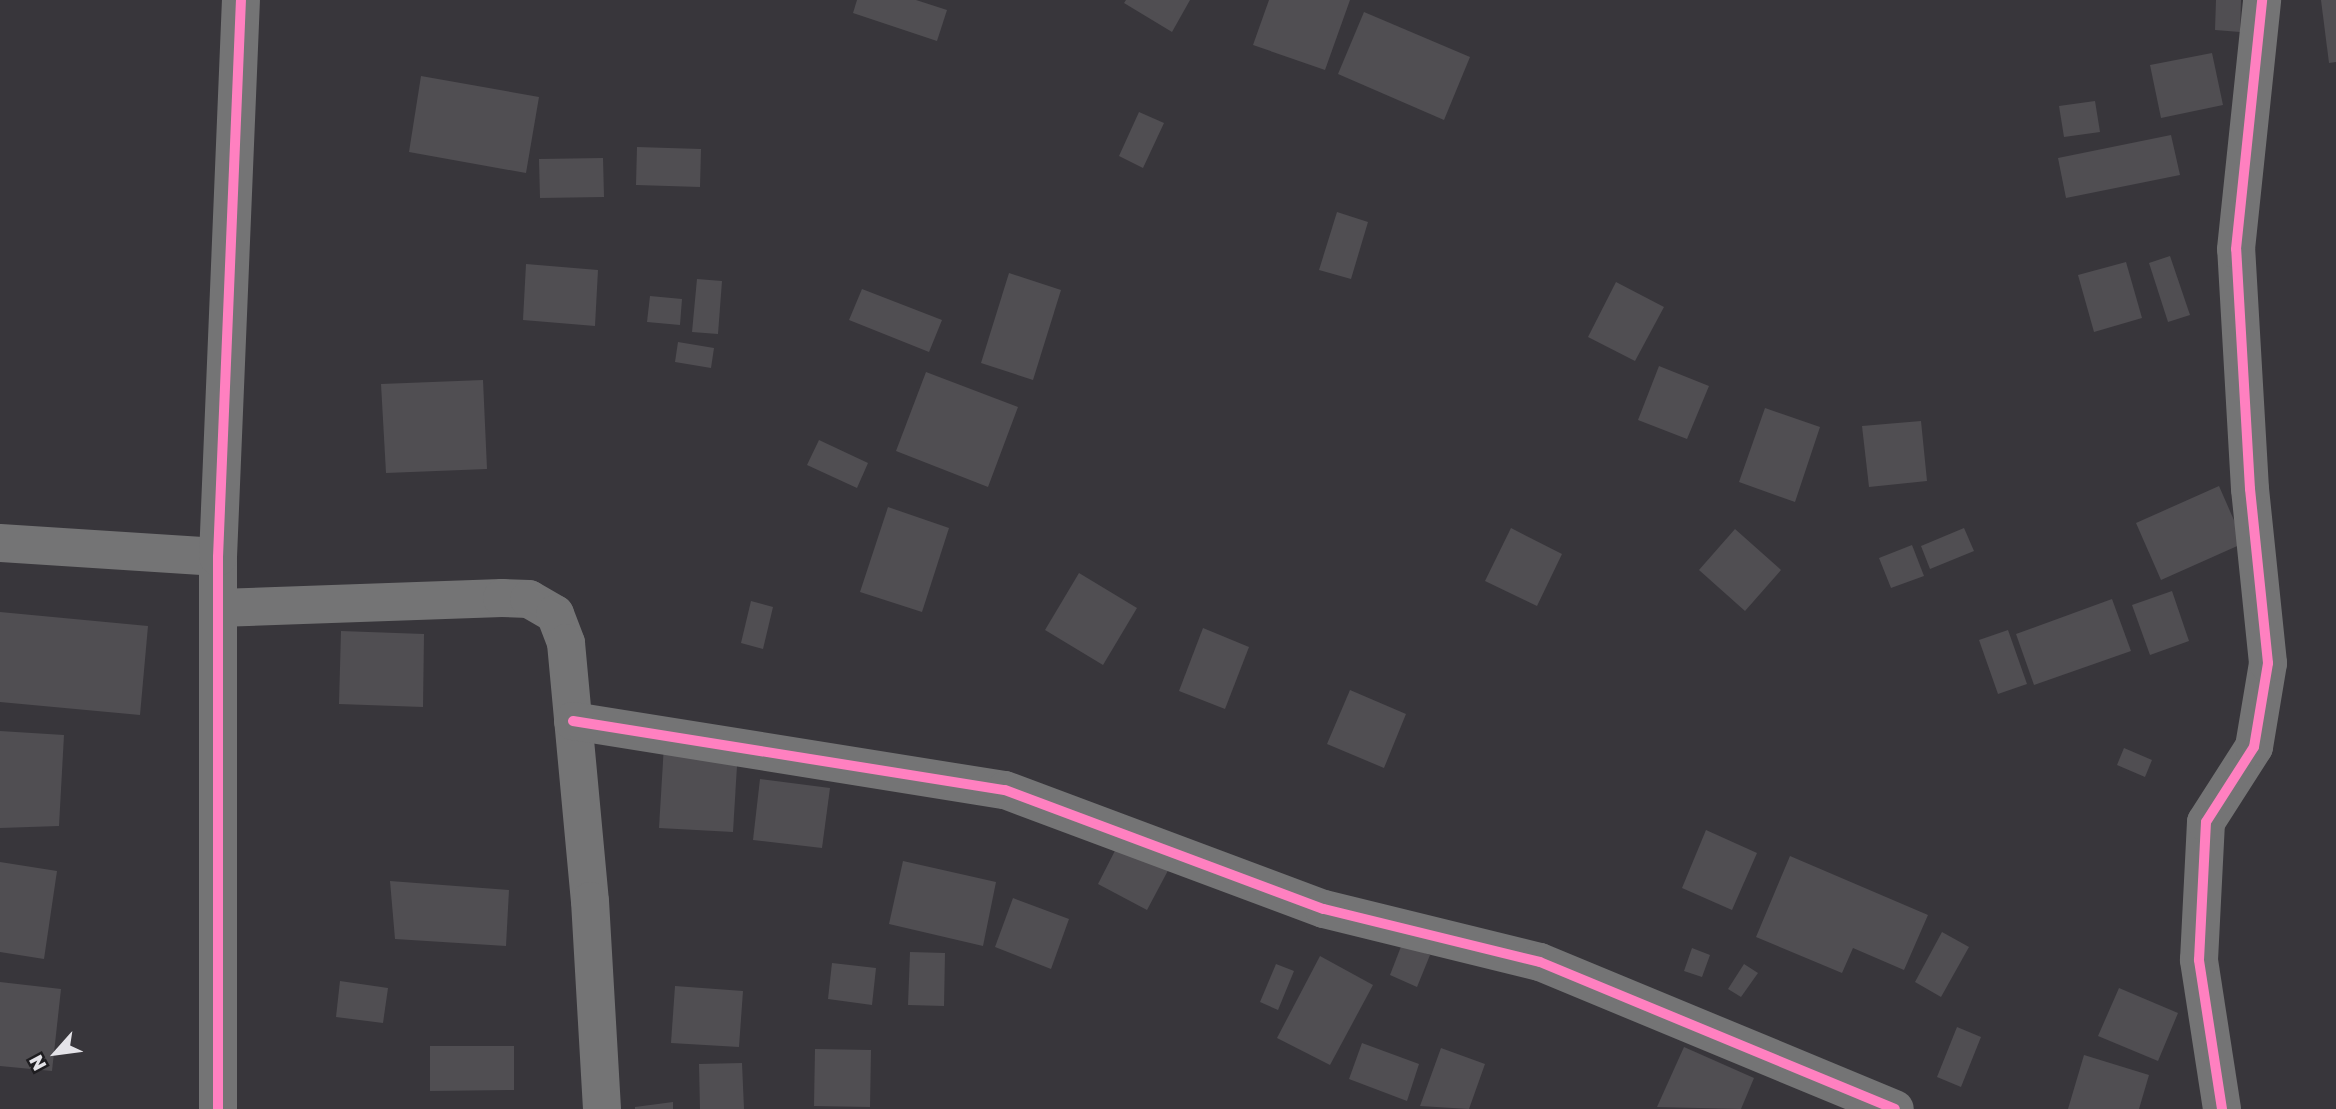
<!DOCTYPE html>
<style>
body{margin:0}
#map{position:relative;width:2336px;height:1109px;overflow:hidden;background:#38363b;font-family:"Golos Text",sans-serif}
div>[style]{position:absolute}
.building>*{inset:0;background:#504e52}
.minor>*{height:38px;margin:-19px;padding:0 19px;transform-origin:19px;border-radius:19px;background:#747475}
.cycleway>*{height:10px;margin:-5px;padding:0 5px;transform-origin:5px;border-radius:5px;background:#ff80c0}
span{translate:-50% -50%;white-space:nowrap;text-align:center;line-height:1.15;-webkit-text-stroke:5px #1e1d20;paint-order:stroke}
.north{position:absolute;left:21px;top:1018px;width:70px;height:70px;-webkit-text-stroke:5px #1e1d20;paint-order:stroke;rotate:242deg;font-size:19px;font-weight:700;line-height:28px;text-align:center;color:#e4e3e8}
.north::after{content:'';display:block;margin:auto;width:24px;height:32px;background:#e4e3e8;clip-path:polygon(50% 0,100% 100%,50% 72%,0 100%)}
</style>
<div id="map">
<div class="building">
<i style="clip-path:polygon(857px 0,916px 0,947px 10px,937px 41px,853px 13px)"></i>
<i style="clip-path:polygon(1126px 0,1190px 0,1172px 32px,1124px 3px)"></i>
<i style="clip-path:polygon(1269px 0,1350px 0,1325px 70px,1253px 45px)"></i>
<i style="clip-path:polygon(2216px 0,2241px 0,2240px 32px,2215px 30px)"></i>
<i style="clip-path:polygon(2321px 0,2336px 0,2336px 62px,2329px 63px)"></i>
<i style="clip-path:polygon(1364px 12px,1470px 57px,1444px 120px,1338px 74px)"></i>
<i style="clip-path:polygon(2212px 53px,2223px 105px,2161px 118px,2150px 65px)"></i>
<i style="clip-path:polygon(421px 76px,539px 97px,526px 173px,409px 152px)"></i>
<i style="clip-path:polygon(2095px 101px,2100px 132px,2064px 137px,2059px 106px)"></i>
<i style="clip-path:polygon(1139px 112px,1164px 123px,1143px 168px,1119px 156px)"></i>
<i style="clip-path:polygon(2171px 135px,2180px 175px,2066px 198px,2058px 158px)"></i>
<i style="clip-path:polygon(637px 147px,701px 149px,700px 187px,636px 185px)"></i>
<i style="clip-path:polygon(603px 158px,604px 197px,540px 198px,539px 159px)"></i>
<i style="clip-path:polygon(1337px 212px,1368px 222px,1351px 279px,1319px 270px)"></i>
<i style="clip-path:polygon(2170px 256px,2190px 315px,2168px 322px,2149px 263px)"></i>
<i style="clip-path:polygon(2126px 262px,2142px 318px,2094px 332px,2078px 275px)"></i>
<i style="clip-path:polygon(526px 264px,598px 270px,595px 326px,523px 320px)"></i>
<i style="clip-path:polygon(1009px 273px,1061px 290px,1033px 380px,981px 363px)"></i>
<i style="clip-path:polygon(697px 279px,722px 281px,718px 334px,692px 332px)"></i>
<i style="clip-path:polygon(1616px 282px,1664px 307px,1635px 361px,1588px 337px)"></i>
<i style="clip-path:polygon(862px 289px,942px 320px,929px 352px,849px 320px)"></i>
<i style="clip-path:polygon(650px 296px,682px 299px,680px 325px,647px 322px)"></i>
<i style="clip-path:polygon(678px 342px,714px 348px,711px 368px,675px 362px)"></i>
<i style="clip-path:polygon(1659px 366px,1709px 386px,1687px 439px,1638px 420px)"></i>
<i style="clip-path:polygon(926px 372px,1018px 407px,988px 487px,896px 451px)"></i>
<i style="clip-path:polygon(483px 380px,487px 469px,386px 473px,381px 384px)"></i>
<i style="clip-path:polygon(1765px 408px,1820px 427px,1795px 502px,1739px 482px)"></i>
<i style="clip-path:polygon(1921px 421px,1927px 481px,1869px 487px,1862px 426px)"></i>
<i style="clip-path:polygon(819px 440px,868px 463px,857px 488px,807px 465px)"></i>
<i style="clip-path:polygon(2219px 486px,2244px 543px,2161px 580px,2136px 523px)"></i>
<i style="clip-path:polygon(888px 507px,949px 528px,922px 612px,860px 592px)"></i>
<i style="clip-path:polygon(1511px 528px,1562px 554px,1537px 606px,1485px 581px)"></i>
<i style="clip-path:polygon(1964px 528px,1974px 551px,1930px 569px,1921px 546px)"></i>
<i style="clip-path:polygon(1735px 529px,1781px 570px,1745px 611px,1699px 570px)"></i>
<i style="clip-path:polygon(1912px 545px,1924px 576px,1891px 588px,1879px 558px)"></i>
<i style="clip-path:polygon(1079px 573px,1137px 608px,1103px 665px,1045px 630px)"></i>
<i style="clip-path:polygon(2172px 591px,2189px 641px,2150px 655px,2132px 605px)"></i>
<i style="clip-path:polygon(2112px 599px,2131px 651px,2034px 685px,2016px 634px)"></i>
<i style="clip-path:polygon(751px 601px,773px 607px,763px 649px,741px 643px)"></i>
<i style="clip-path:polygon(0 612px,148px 626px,140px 715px,0 702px)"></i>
<i style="clip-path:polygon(1203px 628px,1249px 647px,1225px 709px,1179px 691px)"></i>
<i style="clip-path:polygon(2008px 630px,2027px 684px,1998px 694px,1979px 640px)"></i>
<i style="clip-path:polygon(341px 631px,424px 634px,423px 707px,339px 704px)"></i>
<i style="clip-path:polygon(1350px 690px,1406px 714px,1384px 768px,1327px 744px)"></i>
<i style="clip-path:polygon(0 731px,64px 735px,59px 826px,0 828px)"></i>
<i style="clip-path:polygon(664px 745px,738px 749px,733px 832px,659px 828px)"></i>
<i style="clip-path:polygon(2124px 748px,2152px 760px,2145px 777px,2117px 765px)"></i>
<i style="clip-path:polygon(760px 779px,830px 788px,822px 848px,753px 840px)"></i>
<i style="clip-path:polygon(1706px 830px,1757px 853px,1732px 910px,1682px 888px)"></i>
<i style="clip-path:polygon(1122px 837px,1172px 863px,1147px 910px,1098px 884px)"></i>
<i style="clip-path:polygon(1790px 856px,1928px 915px,1904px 970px,1853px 948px,1842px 973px,1756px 937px)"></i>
<i style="clip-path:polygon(903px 861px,996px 882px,983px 946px,889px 924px)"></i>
<i style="clip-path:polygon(0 862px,57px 871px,44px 959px,0 952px)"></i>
<i style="clip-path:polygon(390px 881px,509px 890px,506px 946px,395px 939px)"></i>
<i style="clip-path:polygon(1013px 898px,1069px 919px,1051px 969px,995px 947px)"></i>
<i style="clip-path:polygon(1942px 932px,1969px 947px,1941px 997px,1915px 982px)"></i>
<i style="clip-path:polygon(1402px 944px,1430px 955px,1417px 987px,1390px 975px)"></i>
<i style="clip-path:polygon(1692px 948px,1710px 955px,1702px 977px,1684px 971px)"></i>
<i style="clip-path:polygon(910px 952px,945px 953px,944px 1006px,908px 1005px)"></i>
<i style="clip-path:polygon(1320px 956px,1373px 985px,1330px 1065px,1277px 1038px)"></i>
<i style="clip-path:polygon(832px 963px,876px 968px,872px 1005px,828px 999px)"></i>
<i style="clip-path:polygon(1276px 964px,1294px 971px,1278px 1010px,1260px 1002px)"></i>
<i style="clip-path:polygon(1744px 964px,1758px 973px,1741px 997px,1728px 989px)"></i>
<i style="clip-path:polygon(340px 981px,388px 988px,383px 1023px,336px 1017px)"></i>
<i style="clip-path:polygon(0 982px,61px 989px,52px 1071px,0 1066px)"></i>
<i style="clip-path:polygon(675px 986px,743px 991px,739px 1047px,671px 1043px)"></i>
<i style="clip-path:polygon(2119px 988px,2178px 1013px,2158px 1061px,2098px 1036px)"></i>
<i style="clip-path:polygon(1957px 1027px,1981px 1037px,1961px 1087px,1937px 1077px)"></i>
<i style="clip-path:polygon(1362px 1043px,1419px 1064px,1407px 1101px,1349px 1079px)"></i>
<i style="clip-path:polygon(430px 1046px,514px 1046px,514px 1090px,430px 1091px)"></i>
<i style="clip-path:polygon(1684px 1047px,1754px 1078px,1741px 1109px,1657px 1107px)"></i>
<i style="clip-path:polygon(1441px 1048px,1485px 1064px,1469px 1109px,1420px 1106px)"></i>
<i style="clip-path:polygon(815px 1049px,871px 1050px,870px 1107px,814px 1106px)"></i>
<i style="clip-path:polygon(2084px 1055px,2149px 1075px,2139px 1109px,2068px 1109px)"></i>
<i style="clip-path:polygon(742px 1063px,744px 1109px,700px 1109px,699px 1064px)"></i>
<i style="clip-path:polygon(673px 1102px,673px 1109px,635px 1109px,635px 1107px)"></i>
</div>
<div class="minor">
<i style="left:0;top:543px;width:218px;rotate:3.7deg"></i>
<i style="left:218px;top:608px;width:284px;rotate:-2deg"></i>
<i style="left:502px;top:598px;width:27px;rotate:2deg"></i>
<i style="left:529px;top:599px;width:30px;rotate:30deg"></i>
<i style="left:555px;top:614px;width:31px;rotate:69deg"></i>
<i style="left:566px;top:643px;width:259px;rotate:84.7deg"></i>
<i style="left:590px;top:901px;width:208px;rotate:86.7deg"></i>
<i style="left:573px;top:721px;width:437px;rotate:9.1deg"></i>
<i style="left:1005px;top:790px;width:340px;rotate:20.5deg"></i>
<i style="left:1324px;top:909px;width:222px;rotate:13.8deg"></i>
<i style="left:1540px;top:962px;width:384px;rotate:22.5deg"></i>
<i style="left:218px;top:1109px;width:552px;rotate:-90deg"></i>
<i style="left:218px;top:557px;width:557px;rotate:-87.64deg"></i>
<i style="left:2222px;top:1109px;width:151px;rotate:-98.8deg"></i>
<i style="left:2199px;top:960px;width:138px;rotate:-87.1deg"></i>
<i style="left:2206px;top:822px;width:89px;rotate:-57.4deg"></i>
<i style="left:2254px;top:747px;width:85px;rotate:-80.5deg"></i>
<i style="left:2268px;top:663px;width:175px;rotate:-95.9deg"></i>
<i style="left:2250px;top:489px;width:240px;rotate:-93.3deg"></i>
<i style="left:2236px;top:249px;width:250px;rotate:-84deg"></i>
</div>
<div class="cycleway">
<i style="left:573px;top:721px;width:437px;rotate:9.1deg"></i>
<i style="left:1005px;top:790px;width:340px;rotate:20.5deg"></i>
<i style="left:1324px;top:909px;width:222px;rotate:13.8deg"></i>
<i style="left:1540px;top:962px;width:384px;rotate:22.5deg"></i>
<i style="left:218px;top:1109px;width:552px;rotate:-90deg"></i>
<i style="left:218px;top:557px;width:557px;rotate:-87.64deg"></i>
<i style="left:2222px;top:1109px;width:151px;rotate:-98.8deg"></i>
<i style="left:2199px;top:960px;width:138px;rotate:-87.1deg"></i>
<i style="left:2206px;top:822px;width:89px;rotate:-57.4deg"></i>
<i style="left:2254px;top:747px;width:85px;rotate:-80.5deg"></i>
<i style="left:2268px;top:663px;width:175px;rotate:-95.9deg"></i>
<i style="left:2250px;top:489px;width:240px;rotate:-93.3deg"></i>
<i style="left:2236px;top:249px;width:250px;rotate:-84deg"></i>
</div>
<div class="north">N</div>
</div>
